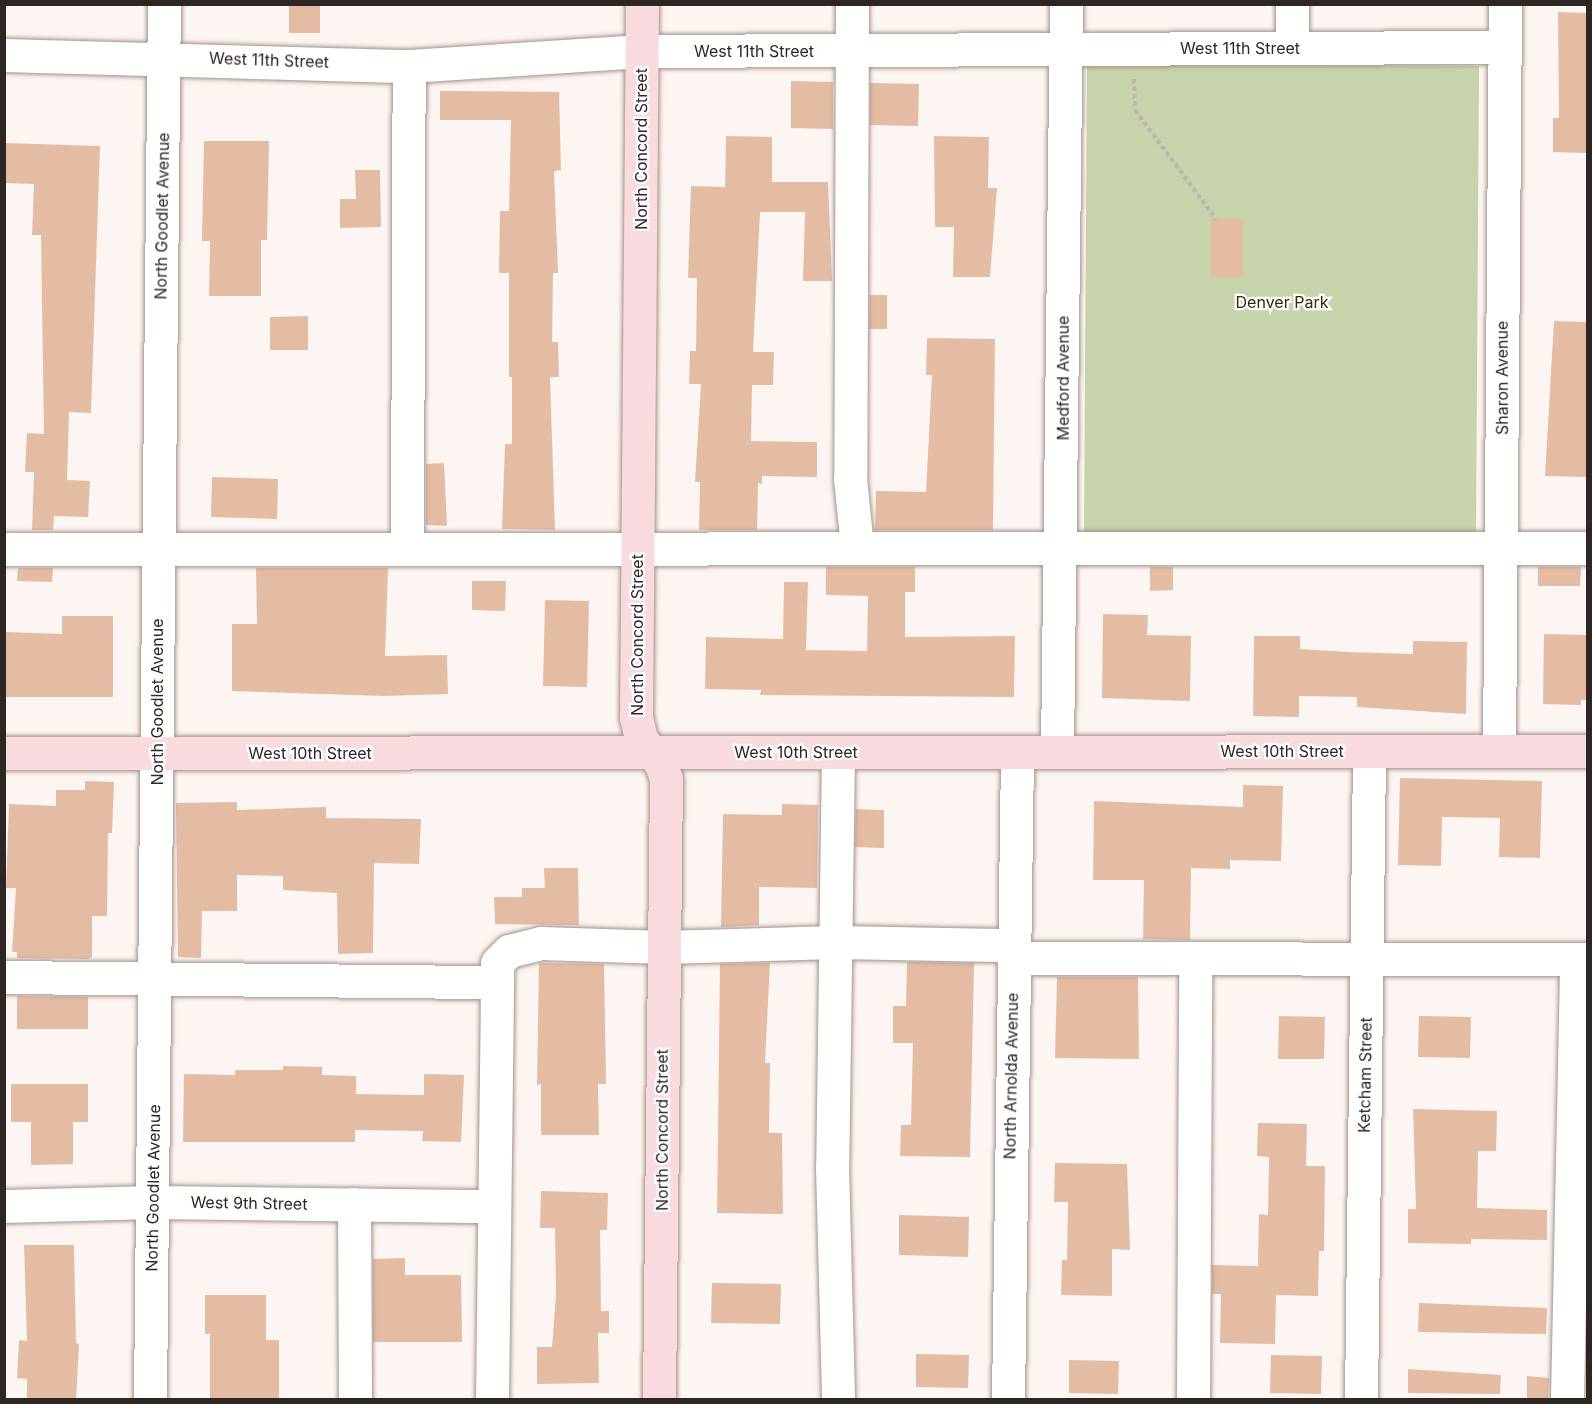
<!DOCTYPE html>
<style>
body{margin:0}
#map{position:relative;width:1592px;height:1404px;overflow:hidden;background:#fcf5f1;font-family:Inter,sans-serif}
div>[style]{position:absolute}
.green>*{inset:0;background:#c7d3ab}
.building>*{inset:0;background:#e4bca4}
.path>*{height:4px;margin-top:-2px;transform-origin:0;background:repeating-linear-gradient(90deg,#bcb5b1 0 4.5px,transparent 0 7.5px)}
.roads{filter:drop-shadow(0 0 2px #a49389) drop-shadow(0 0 2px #a49389)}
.minor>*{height:33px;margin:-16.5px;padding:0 16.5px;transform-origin:16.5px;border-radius:16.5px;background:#fff}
.major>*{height:33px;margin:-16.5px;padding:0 16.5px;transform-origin:16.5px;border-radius:16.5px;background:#f9dadf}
span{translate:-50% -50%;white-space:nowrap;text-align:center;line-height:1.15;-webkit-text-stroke:4.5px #fff;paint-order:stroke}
.street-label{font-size:16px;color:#2d2622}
.park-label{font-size:16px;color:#253000}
.frame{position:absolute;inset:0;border:6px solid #2d2622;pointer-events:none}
</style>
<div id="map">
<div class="green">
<i style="clip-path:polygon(1087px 64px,1479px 66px,1476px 539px,1084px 537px)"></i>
</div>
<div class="building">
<i style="clip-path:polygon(289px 4px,320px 4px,320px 33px,289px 33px)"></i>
<i style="clip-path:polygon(1558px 12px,1587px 13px,1587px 153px,1553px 152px,1553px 118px,1559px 118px)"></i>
<i style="clip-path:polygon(791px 81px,833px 82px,833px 129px,791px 128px)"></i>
<i style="clip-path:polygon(870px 83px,919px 84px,918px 126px,870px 125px)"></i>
<i style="clip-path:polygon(440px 91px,559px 92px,561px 170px,554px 171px,558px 273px,553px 273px,552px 342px,558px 342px,559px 377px,550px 377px,555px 530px,502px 529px,505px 444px,512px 444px,512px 377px,509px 377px,509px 273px,499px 273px,500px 211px,509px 211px,511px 120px,440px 120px)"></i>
<i style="clip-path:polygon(726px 136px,772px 137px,772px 182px,828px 182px,832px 281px,803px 281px,805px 212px,760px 212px,753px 352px,774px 352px,773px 385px,752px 385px,751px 441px,817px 442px,817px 477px,762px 476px,762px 484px,758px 483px,757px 530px,699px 530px,700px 482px,695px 482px,701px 384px,689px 384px,690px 351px,696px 351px,697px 278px,688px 278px,691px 186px,725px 187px)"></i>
<i style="clip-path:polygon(934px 136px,989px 137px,988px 188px,997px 188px,990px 277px,953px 277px,954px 227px,935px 227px)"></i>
<i style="clip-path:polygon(204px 141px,269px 141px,267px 240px,261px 240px,261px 296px,209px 296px,210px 241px,202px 241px)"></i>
<i style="clip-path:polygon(4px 143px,100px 146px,91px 413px,69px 412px,67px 480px,90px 481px,88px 517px,54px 516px,53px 530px,32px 530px,34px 472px,25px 472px,27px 433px,44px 434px,41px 235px,32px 235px,34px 184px,4px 183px)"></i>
<i style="clip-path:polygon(355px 170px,380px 170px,381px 227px,340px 228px,340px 199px,356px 199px)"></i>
<i style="clip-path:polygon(1211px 219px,1243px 219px,1243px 277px,1211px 277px)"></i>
<i style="clip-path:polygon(870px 295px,887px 295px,887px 329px,869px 329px)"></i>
<i style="clip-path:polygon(308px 316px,308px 350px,270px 350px,270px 317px)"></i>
<i style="clip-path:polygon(1554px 321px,1587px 322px,1587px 477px,1545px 476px)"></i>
<i style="clip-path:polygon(927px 338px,995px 339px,993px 530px,875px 530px,876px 491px,926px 492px,932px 375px,926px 375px)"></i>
<i style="clip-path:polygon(444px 463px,447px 526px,426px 525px,426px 464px)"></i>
<i style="clip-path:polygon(212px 477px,278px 479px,277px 519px,211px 517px)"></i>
<i style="clip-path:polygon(826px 567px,915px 567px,915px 592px,905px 592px,905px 637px,1015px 636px,1014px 697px,760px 695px,761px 690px,705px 689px,706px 637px,783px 639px,784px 582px,808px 582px,806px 650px,867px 651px,868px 596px,826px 595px)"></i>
<i style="clip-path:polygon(1150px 567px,1173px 567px,1173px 590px,1150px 591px)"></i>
<i style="clip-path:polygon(1538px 567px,1581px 567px,1580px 586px,1538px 586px)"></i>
<i style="clip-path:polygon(18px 568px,53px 568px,52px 582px,17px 581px)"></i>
<i style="clip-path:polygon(256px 568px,388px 568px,385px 656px,447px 655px,448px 694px,383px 696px,232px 691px,232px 624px,257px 624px)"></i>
<i style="clip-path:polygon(472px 581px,506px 581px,505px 611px,472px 610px)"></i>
<i style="clip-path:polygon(545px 600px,589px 601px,587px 687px,543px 686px)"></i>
<i style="clip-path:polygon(1103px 614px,1148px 615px,1147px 635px,1191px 636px,1190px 701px,1102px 698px)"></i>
<i style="clip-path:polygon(62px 616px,113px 616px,113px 697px,4px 697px,4px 632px,62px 634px)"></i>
<i style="clip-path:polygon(1544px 634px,1587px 635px,1587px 700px,1581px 700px,1581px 705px,1543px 704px)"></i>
<i style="clip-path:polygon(1254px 636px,1300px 636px,1300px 649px,1347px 652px,1413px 654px,1413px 641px,1467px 642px,1466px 714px,1357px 707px,1357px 697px,1299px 696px,1299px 717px,1253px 716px)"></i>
<i style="clip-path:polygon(1400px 778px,1542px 781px,1540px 858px,1499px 857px,1500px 818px,1442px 817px,1441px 866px,1398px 865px)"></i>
<i style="clip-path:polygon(85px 781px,114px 782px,112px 833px,108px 833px,107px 916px,92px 916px,92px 957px,88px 959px,17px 958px,17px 952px,12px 952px,16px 888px,6px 888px,9px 804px,56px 806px,56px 790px,85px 790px)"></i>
<i style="clip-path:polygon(1243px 785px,1283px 786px,1281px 861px,1230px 860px,1230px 869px,1191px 868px,1190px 940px,1143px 939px,1144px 880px,1093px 880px,1094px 801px,1243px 807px)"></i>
<i style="clip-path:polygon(237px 802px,237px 810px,326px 807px,326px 818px,421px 819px,419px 864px,374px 863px,373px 953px,338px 954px,337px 893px,283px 890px,283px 876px,237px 875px,237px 911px,202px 911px,201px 958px,178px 957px,176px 803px)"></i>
<i style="clip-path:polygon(782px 804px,818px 805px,817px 888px,759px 887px,759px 925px,721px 927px,723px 814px,782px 815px)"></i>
<i style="clip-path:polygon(856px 809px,884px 810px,884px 848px,855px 847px)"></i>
<i style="clip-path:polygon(544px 868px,578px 868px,579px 925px,495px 924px,494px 897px,522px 897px,522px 888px,545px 888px)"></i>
<i style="clip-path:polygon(907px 962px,974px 963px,970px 1157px,900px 1156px,901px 1125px,911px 1125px,913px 1043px,893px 1043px,893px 1006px,906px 1006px)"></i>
<i style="clip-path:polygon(539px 963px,604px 964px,606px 1084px,598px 1084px,599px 1135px,541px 1135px,541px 1084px,537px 1085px)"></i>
<i style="clip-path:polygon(770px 963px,765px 1063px,770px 1063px,769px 1133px,782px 1133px,783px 1214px,717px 1213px,720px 964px)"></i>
<i style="clip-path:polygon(1057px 977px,1138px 977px,1139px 1059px,1055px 1058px)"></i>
<i style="clip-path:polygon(17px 996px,88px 997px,88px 1029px,17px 1029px)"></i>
<i style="clip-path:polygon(1279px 1016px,1325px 1017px,1324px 1059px,1278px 1059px)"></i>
<i style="clip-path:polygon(1419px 1016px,1471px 1017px,1470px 1058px,1418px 1057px)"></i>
<i style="clip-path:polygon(283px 1066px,322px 1067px,322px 1075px,356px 1076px,356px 1094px,424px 1095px,424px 1074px,464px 1075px,461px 1142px,422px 1141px,423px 1131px,355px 1130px,355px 1142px,183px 1142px,184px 1074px,235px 1075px,235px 1070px,283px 1070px)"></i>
<i style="clip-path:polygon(11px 1084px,88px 1084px,88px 1122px,73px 1122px,73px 1164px,31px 1165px,31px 1122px,11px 1122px)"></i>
<i style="clip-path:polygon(1413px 1109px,1497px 1111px,1496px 1151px,1478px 1151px,1477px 1208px,1547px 1210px,1547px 1240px,1471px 1239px,1471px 1244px,1408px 1243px,1408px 1209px,1416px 1209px)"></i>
<i style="clip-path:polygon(1258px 1123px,1307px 1124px,1306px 1166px,1325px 1166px,1324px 1251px,1319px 1251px,1318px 1296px,1276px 1295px,1275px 1344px,1220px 1343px,1221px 1294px,1212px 1294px,1212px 1265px,1258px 1266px,1259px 1214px,1268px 1215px,1269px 1157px,1257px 1156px)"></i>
<i style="clip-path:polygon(1055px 1163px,1127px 1164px,1130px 1250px,1112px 1249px,1112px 1296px,1061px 1295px,1062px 1260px,1067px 1260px,1068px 1202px,1054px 1202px)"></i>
<i style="clip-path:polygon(541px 1191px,608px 1193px,607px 1230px,600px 1230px,601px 1311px,609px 1311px,609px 1333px,598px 1333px,599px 1383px,537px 1384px,537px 1347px,552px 1347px,556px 1295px,555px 1228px,540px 1228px)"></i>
<i style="clip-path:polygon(899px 1215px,969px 1217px,968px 1257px,899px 1255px)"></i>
<i style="clip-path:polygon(24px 1245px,74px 1245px,76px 1343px,79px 1344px,76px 1400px,27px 1400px,27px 1379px,17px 1378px,19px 1340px,27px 1341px)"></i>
<i style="clip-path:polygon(405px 1258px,405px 1275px,461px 1275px,462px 1342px,373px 1342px,373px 1259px)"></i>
<i style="clip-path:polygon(712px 1283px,781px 1284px,780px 1324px,711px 1323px)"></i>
<i style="clip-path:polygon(205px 1295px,266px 1295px,266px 1340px,279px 1340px,279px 1400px,210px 1400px,210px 1334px,205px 1334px)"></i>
<i style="clip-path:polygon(1419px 1303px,1547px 1308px,1546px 1334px,1418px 1332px)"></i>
<i style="clip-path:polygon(916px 1354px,969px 1355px,968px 1388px,916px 1387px)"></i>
<i style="clip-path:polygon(1271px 1355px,1322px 1356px,1321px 1394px,1270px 1393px)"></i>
<i style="clip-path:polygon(1069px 1360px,1119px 1361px,1118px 1394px,1069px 1393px)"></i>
<i style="clip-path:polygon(1408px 1369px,1501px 1375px,1500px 1394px,1408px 1393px)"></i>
<i style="clip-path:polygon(1527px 1376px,1549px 1378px,1548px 1400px,1527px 1400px)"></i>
</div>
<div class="path">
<i style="left:1134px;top:79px;width:31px;rotate:88deg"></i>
<i style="left:1135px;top:110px;width:136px;rotate:53.4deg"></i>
</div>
<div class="roads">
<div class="minor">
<i style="left:852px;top:4px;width:474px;rotate:90.2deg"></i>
<i style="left:850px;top:478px;width:69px;rotate:84.2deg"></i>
<i style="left:1292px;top:4px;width:44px;rotate:90deg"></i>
<i style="left:4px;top:55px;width:405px;rotate:1.6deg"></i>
<i style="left:409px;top:66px;width:233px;rotate:-3.7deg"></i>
<i style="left:642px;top:51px;width:862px;rotate:-0.27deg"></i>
<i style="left:407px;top:548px;width:482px;rotate:-89.8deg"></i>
<i style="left:4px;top:549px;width:1584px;rotate:-0.04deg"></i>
<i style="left:1057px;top:751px;width:747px;rotate:-89.31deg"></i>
<i style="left:1499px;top:751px;width:747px;rotate:-89.54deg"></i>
<i style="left:838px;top:752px;width:414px;rotate:90.8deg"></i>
<i style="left:832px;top:1166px;width:234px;rotate:88.5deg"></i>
<i style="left:1013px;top:958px;width:575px;rotate:0.1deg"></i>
<i style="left:4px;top:977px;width:493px;rotate:0.6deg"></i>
<i style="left:354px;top:1204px;width:196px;rotate:89.7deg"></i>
<i style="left:4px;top:1206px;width:149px;rotate:-1.5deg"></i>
<i style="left:153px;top:1202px;width:340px;rotate:0.7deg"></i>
<i style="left:150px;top:1400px;width:1396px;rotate:-89.43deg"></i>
<i style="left:492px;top:1400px;width:437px;rotate:-89.3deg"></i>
<i style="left:497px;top:963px;width:17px;rotate:-45deg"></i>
<i style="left:509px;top:951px;width:33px;rotate:-14deg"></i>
<i style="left:541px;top:943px;width:123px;rotate:1.9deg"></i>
<i style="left:664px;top:947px;width:171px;rotate:-1.7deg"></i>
<i style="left:835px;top:942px;width:178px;rotate:1deg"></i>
<i style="left:1008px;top:1400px;width:648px;rotate:-89.2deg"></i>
<i style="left:1193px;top:1400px;width:441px;rotate:-89.7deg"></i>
<i style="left:1361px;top:1400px;width:649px;rotate:-89.29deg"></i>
<i style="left:1567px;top:1400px;width:441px;rotate:-88.8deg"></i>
</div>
<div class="major">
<i style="left:642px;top:4px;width:713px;rotate:90.48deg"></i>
<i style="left:636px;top:717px;width:23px;rotate:77deg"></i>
<i style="left:641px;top:739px;width:32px;rotate:51deg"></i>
<i style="left:661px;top:764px;width:16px;rotate:72deg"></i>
<i style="left:666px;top:779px;width:621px;rotate:90.65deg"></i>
<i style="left:4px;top:753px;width:1584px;rotate:-0.07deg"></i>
</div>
</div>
<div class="street-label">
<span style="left:1240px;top:48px">West 11th Street</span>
<span style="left:754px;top:51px">West 11th Street</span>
<span style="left:269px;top:60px;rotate:2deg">West 11th Street</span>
<span style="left:641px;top:149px;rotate:-90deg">North Concord Street</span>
<span style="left:162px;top:216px;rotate:-89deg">North Goodlet Avenue</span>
<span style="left:1063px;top:378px;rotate:-90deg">Medford Avenue</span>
<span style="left:1502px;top:378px;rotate:-90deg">Sharon Avenue</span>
<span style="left:637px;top:635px;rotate:-90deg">North Concord Street</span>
<span style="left:157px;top:702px;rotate:-90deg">North Goodlet Avenue</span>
<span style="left:1282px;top:751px">West 10th Street</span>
<span style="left:796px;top:752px">West 10th Street</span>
<span style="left:310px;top:753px">West 10th Street</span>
<span style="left:1365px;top:1075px;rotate:-89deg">Ketcham Street</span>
<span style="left:1011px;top:1076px;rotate:-89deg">North Arnolda Avenue</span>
<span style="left:662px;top:1130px;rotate:-90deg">North Concord Street</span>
<span style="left:153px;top:1188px;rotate:-89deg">North Goodlet Avenue</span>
<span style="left:249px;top:1203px;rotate:1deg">West 9th Street</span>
</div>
<div class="park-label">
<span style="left:1282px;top:302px">Denver Park</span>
</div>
<div class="frame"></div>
</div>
